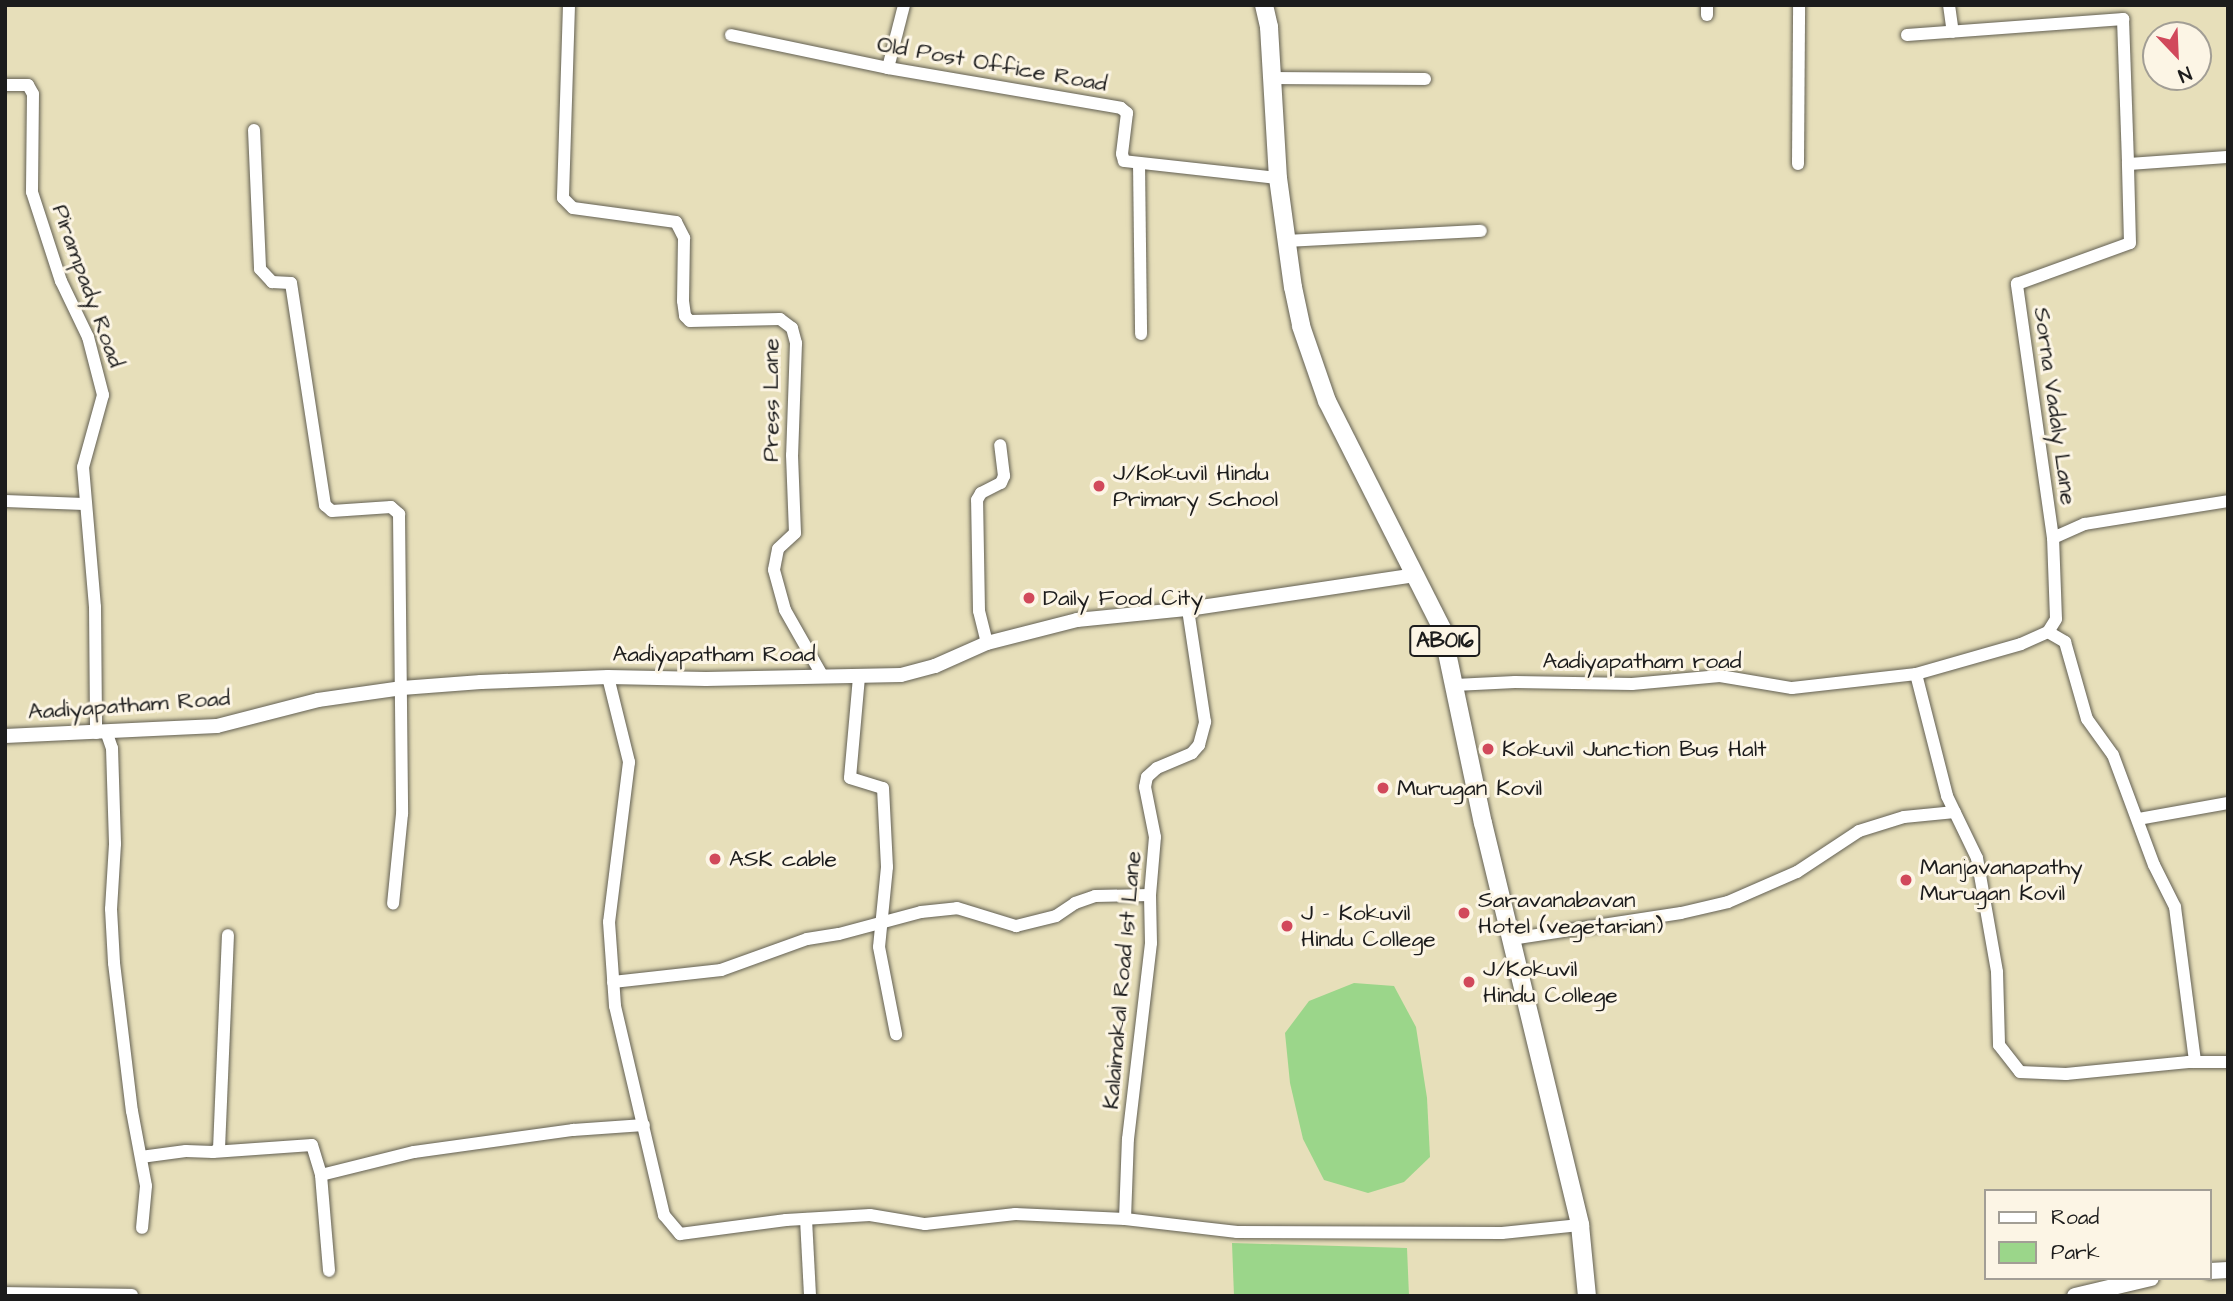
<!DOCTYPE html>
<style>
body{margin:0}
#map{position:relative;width:2233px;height:1301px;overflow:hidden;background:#e7dfba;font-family:"Architects Daughter",sans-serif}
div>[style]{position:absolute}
.green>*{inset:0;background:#9bd68a}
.roads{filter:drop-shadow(0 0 2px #636053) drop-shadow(0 0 2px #636053)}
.minor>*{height:12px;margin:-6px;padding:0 6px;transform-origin:6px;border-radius:6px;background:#fff}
.tertiary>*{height:14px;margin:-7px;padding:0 7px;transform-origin:7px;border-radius:7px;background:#fff}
.secondary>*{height:16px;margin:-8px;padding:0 8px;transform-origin:8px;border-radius:8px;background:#fff}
.primary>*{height:18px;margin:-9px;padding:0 9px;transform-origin:9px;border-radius:9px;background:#fff}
.dots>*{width:19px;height:19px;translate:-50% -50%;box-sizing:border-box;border:4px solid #fcf5e5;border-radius:50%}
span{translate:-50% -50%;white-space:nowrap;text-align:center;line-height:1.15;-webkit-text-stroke:6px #fcf5e5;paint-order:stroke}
.shield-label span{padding:2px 5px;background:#fcf5e5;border:2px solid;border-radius:5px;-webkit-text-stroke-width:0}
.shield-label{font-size:21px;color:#1c1c1c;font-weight:700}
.street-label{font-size:23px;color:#1c1c1c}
.poi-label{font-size:23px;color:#1c1c1c}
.left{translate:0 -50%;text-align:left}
.frame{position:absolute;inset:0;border:7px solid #1c1c1c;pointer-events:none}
.legend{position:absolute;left:1984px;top:1189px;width:228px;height:91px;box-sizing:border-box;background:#fcf5e5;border:2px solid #a29e95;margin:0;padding:9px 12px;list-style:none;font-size:21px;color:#1c1c1c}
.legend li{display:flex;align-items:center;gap:14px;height:35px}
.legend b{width:35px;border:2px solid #a29e95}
.north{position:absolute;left:2142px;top:21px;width:70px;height:70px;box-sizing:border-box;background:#fcf5e5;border:2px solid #a29e95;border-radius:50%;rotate:157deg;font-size:19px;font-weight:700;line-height:28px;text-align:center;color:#1c1c1c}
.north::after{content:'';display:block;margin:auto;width:24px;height:32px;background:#d1495b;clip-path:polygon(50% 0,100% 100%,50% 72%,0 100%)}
</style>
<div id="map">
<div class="green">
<i style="clip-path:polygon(1354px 983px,1394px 986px,1416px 1027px,1427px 1098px,1430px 1157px,1404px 1182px,1368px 1193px,1324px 1180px,1303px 1139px,1290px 1083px,1285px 1033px,1309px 1001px)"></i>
<i style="clip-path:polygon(1232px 1243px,1407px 1248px,1409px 1296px,1234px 1296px)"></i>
</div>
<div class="roads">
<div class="minor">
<i style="left:569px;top:5px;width:193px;rotate:91.8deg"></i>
<i style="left:563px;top:198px;width:14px;rotate:45deg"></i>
<i style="left:573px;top:208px;width:104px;rotate:7.7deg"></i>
<i style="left:676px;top:222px;width:18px;rotate:63deg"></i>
<i style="left:684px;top:238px;width:63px;rotate:90.9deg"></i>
<i style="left:683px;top:301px;width:15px;rotate:82deg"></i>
<i style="left:685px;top:316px;width:7px;rotate:45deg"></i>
<i style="left:690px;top:321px;width:90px;rotate:-1.3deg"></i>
<i style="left:780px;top:319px;width:15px;rotate:37deg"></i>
<i style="left:792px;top:328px;width:16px;rotate:75deg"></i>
<i style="left:796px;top:343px;width:112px;rotate:92deg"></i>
<i style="left:792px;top:455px;width:78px;rotate:87.8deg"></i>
<i style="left:795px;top:533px;width:23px;rotate:137deg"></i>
<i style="left:778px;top:549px;width:21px;rotate:101deg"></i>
<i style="left:774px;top:570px;width:41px;rotate:74.6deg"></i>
<i style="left:785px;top:610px;width:77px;rotate:60.4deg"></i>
<i style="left:1707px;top:5px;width:10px;rotate:90deg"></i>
<i style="left:1949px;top:5px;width:27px;rotate:82deg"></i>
<i style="left:731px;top:35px;width:160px;rotate:11.9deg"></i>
<i style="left:888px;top:68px;width:236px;rotate:9.7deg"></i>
<i style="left:1121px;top:108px;width:8px;rotate:40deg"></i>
<i style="left:1127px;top:113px;width:41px;rotate:97deg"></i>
<i style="left:1122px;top:154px;width:7px;rotate:74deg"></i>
<i style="left:1124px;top:161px;width:155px;rotate:6.3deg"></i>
<i style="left:1907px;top:35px;width:217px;rotate:-4.2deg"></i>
<i style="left:2123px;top:19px;width:145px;rotate:88deg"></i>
<i style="left:888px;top:68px;width:65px;rotate:-75.7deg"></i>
<i style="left:1273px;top:78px;width:152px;rotate:0.4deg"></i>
<i style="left:5px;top:85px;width:23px"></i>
<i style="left:28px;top:85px;width:10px;rotate:61deg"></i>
<i style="left:33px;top:94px;width:98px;rotate:90.6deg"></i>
<i style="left:32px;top:192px;width:94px;rotate:72deg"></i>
<i style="left:61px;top:281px;width:62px;rotate:64.3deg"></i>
<i style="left:88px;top:337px;width:60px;rotate:75.5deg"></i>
<i style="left:103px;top:395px;width:75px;rotate:105.5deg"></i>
<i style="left:83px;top:467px;width:141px;rotate:85.1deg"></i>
<i style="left:95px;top:607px;width:126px;rotate:89.5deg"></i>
<i style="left:254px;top:130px;width:139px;rotate:87.5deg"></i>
<i style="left:260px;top:269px;width:18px;rotate:47deg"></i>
<i style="left:272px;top:282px;width:19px;rotate:3deg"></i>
<i style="left:291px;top:283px;width:225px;rotate:81.3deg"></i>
<i style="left:325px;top:505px;width:9px;rotate:41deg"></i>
<i style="left:332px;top:511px;width:59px;rotate:-3.9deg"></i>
<i style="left:391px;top:507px;width:11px;rotate:41deg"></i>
<i style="left:399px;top:514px;width:300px;rotate:89.4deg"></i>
<i style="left:402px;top:814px;width:90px;rotate:95.7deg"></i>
<i style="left:1139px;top:163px;width:171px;rotate:89.3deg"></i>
<i style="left:1798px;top:164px;width:159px;rotate:-89.6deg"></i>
<i style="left:1287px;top:241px;width:194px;rotate:-3deg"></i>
<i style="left:5px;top:501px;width:79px;rotate:2.2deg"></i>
<i style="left:2053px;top:538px;width:257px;rotate:-98.1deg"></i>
<i style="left:2017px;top:284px;width:120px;rotate:-19.9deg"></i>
<i style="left:2130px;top:243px;width:79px;rotate:-91.5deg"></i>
<i style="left:2128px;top:164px;width:100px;rotate:-4deg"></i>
<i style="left:2048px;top:632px;width:20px;rotate:30deg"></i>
<i style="left:2065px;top:642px;width:80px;rotate:74.1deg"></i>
<i style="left:2087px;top:719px;width:44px;rotate:54.2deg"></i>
<i style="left:2113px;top:755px;width:117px;rotate:69.6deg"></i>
<i style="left:2154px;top:865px;width:47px;rotate:63.4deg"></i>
<i style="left:2175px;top:907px;width:156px;rotate:82.6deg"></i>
<i style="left:987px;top:643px;width:33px;rotate:-104deg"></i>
<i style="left:979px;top:611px;width:111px;rotate:-91deg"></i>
<i style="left:977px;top:500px;width:8px;rotate:-60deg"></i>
<i style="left:981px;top:493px;width:22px;rotate:-27deg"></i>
<i style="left:1001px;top:483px;width:8px;rotate:-67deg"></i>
<i style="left:1004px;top:476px;width:31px;rotate:-97deg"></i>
<i style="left:1916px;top:674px;width:126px;rotate:75.7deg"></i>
<i style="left:1947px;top:796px;width:69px;rotate:64.2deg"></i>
<i style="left:1977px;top:858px;width:116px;rotate:80deg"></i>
<i style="left:1997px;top:972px;width:73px;rotate:88.4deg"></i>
<i style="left:1999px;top:1045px;width:34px;rotate:52deg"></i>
<i style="left:2020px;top:1072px;width:46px;rotate:2.5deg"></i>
<i style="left:2066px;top:1074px;width:123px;rotate:-5.6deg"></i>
<i style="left:2188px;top:1062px;width:40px"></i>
<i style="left:608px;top:677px;width:88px;rotate:76.1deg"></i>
<i style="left:629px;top:762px;width:161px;rotate:97.1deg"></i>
<i style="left:609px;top:922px;width:84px;rotate:85.9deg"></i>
<i style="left:615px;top:1006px;width:215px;rotate:76.8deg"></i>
<i style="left:664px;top:1215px;width:25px;rotate:50deg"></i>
<i style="left:680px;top:1234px;width:107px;rotate:-7.5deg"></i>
<i style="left:786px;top:1220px;width:84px;rotate:-3.4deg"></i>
<i style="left:870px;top:1215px;width:56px;rotate:9.3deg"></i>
<i style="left:925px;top:1224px;width:91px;rotate:-6.3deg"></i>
<i style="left:1015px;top:1214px;width:110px;rotate:2.6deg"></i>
<i style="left:1125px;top:1219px;width:113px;rotate:6.6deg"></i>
<i style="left:1237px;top:1232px;width:265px;rotate:0.2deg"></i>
<i style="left:1502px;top:1233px;width:78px;rotate:-5.9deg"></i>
<i style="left:859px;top:677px;width:101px;rotate:95.1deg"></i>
<i style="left:850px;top:778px;width:34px;rotate:17deg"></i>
<i style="left:883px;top:788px;width:79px;rotate:87.1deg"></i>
<i style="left:887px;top:867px;width:80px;rotate:95.7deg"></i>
<i style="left:879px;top:947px;width:89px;rotate:78.9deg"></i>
<i style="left:1455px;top:685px;width:60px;rotate:-2.9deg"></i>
<i style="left:1515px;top:682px;width:117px;rotate:1deg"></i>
<i style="left:1632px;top:684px;width:88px;rotate:-5.2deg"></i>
<i style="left:1720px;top:676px;width:73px;rotate:9.5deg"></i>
<i style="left:1792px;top:688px;width:125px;rotate:-6.4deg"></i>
<i style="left:1916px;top:674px;width:109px;rotate:-15.9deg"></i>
<i style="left:2021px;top:644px;width:30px;rotate:-24deg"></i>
<i style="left:2048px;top:632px;width:15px;rotate:-58deg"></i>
<i style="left:2056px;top:619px;width:81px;rotate:-92.1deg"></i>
<i style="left:2053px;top:538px;width:35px;rotate:-24deg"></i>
<i style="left:2085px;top:524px;width:145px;rotate:-9.1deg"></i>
<i style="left:106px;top:731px;width:18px;rotate:71deg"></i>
<i style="left:112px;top:748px;width:96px;rotate:88.2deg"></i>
<i style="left:115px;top:844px;width:65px;rotate:93.5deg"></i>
<i style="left:111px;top:909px;width:54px;rotate:86.8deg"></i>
<i style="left:114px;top:963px;width:149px;rotate:83.1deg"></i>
<i style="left:132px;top:1111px;width:76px;rotate:79.4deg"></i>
<i style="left:146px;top:1186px;width:42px;rotate:95.4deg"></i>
<i style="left:2138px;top:819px;width:91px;rotate:-10.1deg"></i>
<i style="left:1511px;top:939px;width:172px;rotate:-8.7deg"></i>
<i style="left:1681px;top:913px;width:48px;rotate:-13.2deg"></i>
<i style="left:1728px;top:902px;width:75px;rotate:-23.5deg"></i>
<i style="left:1797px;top:872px;width:74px;rotate:-33.5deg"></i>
<i style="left:1859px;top:831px;width:47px;rotate:-17.3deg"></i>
<i style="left:1904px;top:817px;width:51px;rotate:-5.6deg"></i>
<i style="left:613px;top:982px;width:109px;rotate:-6.3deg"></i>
<i style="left:721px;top:970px;width:91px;rotate:-19.8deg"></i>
<i style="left:807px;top:939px;width:32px;rotate:-9deg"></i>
<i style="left:839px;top:934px;width:85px;rotate:-15deg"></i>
<i style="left:921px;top:912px;width:36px;rotate:-6deg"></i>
<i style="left:957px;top:908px;width:62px;rotate:17deg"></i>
<i style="left:1016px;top:926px;width:41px;rotate:-14deg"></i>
<i style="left:1056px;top:916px;width:23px;rotate:-34deg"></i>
<i style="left:1075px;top:903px;width:21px;rotate:-19deg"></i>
<i style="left:1095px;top:896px;width:55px;rotate:-1deg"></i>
<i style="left:213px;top:1152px;width:99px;rotate:-4deg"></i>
<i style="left:312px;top:1145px;width:31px;rotate:73deg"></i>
<i style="left:321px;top:1175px;width:96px;rotate:-13.9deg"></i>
<i style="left:414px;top:1152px;width:161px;rotate:-7.9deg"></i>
<i style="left:573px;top:1130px;width:71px;rotate:-4deg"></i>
<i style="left:141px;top:1157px;width:45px;rotate:-7.6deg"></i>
<i style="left:186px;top:1151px;width:27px;rotate:2deg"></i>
<i style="left:213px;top:1152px;width:7px;rotate:-27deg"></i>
<i style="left:219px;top:1149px;width:214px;rotate:-87.6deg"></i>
<i style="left:321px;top:1175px;width:96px;rotate:85.2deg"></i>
<i style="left:806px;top:1219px;width:77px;rotate:87deg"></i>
<i style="left:1125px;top:1219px;width:80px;rotate:-87.9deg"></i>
<i style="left:1128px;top:1139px;width:197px;rotate:-83.3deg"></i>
<i style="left:1151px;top:943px;width:48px;rotate:-91.2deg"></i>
<i style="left:1150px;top:895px;width:58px;rotate:-85.1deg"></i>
<i style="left:1155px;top:837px;width:51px;rotate:-101.3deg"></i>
<i style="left:1145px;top:787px;width:10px;rotate:-79deg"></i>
<i style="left:1147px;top:777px;width:13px;rotate:-42deg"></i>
<i style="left:1157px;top:768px;width:38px;rotate:-23deg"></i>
<i style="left:1192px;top:753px;width:11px;rotate:-49deg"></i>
<i style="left:1199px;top:745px;width:24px;rotate:-75deg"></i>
<i style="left:1205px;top:722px;width:114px;rotate:-98.6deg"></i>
<i style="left:5px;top:1293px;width:127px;rotate:0.9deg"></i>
</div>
<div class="tertiary">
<i style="left:5px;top:736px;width:212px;rotate:-2.7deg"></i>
<i style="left:217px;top:726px;width:104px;rotate:-14.4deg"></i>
<i style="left:318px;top:700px;width:85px;rotate:-8.1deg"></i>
<i style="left:402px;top:688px;width:79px;rotate:-4.3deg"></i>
<i style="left:481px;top:682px;width:127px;rotate:-2.3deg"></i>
<i style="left:608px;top:677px;width:98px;rotate:1.2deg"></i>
<i style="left:706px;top:679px;width:195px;rotate:-1.2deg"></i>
<i style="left:901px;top:675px;width:35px;rotate:-15deg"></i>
<i style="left:935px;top:666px;width:57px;rotate:-23.9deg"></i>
<i style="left:987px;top:643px;width:93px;rotate:-14.3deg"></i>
<i style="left:1077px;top:620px;width:112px;rotate:-5.7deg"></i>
<i style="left:1188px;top:609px;width:231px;rotate:-8.5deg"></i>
</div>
<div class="secondary">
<i style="left:2210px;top:1271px;width:18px;rotate:-3deg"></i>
<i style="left:2075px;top:1296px;width:78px;rotate:-13.3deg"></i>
</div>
<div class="primary">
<i style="left:1264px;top:5px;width:23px;rotate:77deg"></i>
<i style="left:1269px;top:27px;width:151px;rotate:86.6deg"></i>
<i style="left:1278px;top:178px;width:110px;rotate:82.2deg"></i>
<i style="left:1293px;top:287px;width:40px;rotate:78deg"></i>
<i style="left:1301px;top:326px;width:79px;rotate:70.9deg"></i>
<i style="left:1327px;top:401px;width:255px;rotate:63.2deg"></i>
<i style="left:1442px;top:629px;width:198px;rotate:78.1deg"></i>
<i style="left:1483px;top:823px;width:414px;rotate:76.4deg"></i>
<i style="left:1580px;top:1225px;width:71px;rotate:84.4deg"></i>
</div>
</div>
<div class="dots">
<i style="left:1099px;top:486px;background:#d1495b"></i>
<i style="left:1029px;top:598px;background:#d1495b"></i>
<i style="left:1488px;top:749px;background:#d1495b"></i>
<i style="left:1383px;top:788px;background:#d1495b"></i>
<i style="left:715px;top:859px;background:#d1495b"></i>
<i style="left:1906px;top:880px;background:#d1495b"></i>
<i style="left:1464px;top:913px;background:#d1495b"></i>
<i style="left:1287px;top:926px;background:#d1495b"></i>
<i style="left:1469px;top:982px;background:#d1495b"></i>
</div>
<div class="shield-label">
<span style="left:1445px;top:641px">AB016</span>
</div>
<div class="street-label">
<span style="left:992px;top:64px;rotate:10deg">Old Post Office Road</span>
<span style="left:88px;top:286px;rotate:70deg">Pirampady Road</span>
<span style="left:771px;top:400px;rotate:-90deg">Press Lane</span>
<span style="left:2055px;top:406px;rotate:82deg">Sorna Vadaly Lane</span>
<span style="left:714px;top:654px">Aadiyapatham Road</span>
<span style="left:1642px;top:661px">Aadiyapatham road</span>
<span style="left:129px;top:705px;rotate:-4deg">Aadiyapatham Road</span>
<span style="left:1122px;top:980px;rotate:-85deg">Kalaimakal Road 1st Lane</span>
</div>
<div class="poi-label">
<span class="left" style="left:1113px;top:486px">J/Kokuvil Hindu<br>Primary School</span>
<span class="left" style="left:1043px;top:598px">Daily Food City</span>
<span class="left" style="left:1502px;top:749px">Kokuvil Junction Bus Halt</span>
<span class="left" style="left:1397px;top:788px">Murugan Kovil</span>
<span class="left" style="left:729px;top:859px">ASK cable</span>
<span class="left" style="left:1920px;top:880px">Manjavanapathy<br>Murugan Kovil</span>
<span class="left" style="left:1478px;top:913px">Saravanabavan<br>Hotel (vegetarian)</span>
<span class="left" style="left:1301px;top:926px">J - Kokuvil<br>Hindu College</span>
<span class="left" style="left:1483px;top:982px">J/Kokuvil<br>Hindu College</span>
</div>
<div class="frame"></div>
<ul class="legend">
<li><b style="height:9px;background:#fff"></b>Road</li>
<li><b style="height:19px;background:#9bd68a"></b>Park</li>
</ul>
<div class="north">N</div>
</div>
